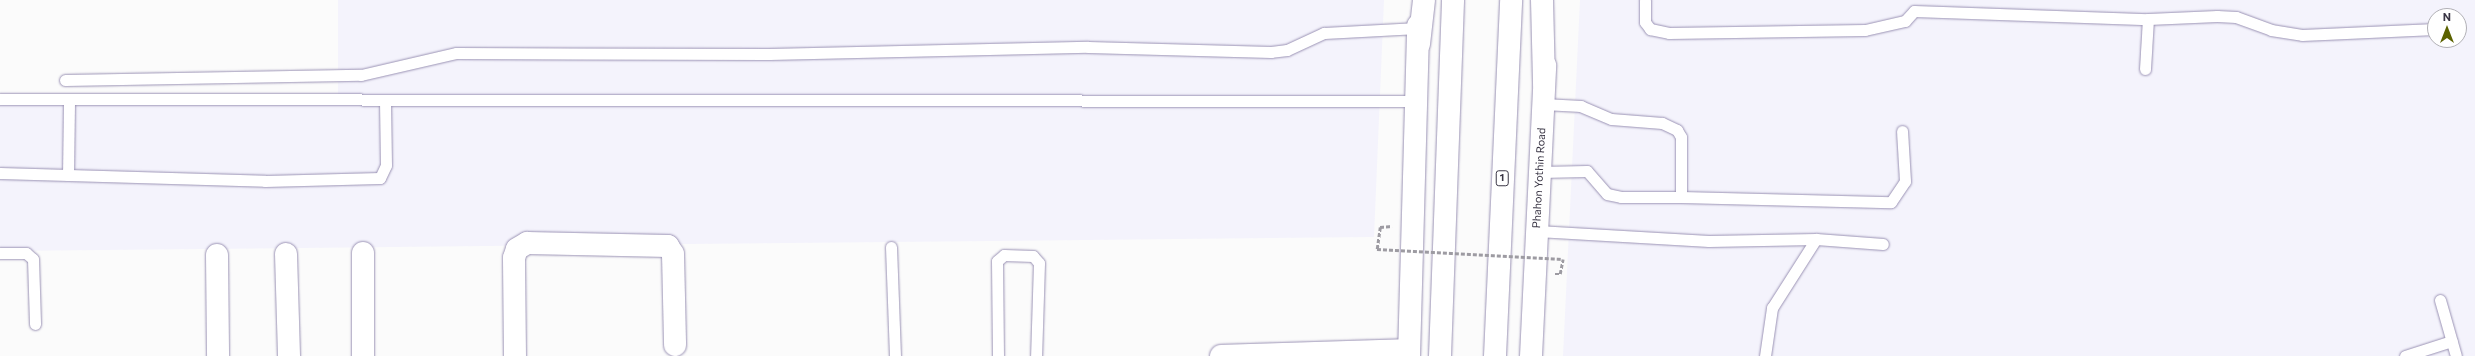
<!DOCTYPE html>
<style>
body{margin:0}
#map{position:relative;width:2475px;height:356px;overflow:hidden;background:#fbfbfb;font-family:Commissioner,sans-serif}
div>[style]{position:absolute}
.built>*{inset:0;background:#f4f3fc}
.path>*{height:2.5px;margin-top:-1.25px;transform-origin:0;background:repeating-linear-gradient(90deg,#9d9ba2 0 4px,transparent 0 6px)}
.roads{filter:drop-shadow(0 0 1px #9a92b4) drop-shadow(0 0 1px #9a92b4)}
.service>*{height:11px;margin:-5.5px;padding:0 5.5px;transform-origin:5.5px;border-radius:5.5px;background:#fff}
.minor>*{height:22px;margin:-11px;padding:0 11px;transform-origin:11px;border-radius:11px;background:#fff}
.secondary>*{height:22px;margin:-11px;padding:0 11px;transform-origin:11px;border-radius:11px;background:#fff}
.trunk>*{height:22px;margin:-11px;padding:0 11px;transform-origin:11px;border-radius:11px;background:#fff}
.path-bridge>*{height:2.5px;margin-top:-1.25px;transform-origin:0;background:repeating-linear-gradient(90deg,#9d9ba2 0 4px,transparent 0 6px)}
span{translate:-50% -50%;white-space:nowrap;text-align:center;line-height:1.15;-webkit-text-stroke:3px #fff;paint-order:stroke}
.shield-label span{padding:1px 3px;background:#fff;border:1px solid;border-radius:3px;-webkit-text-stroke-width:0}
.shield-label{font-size:10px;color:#3a3645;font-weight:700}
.street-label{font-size:11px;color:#3a3645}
.north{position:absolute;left:2427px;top:8px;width:40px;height:40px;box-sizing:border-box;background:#fff;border:1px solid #b0afb5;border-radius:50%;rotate:0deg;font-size:11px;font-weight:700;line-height:16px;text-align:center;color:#3a3645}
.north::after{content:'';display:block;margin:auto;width:14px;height:18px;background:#5b6200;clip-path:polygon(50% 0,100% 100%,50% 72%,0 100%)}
</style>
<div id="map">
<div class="built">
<i style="clip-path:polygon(338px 0,1384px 0,1374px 237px,0 251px,0 100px,338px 96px)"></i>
<i style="clip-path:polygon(evenodd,1580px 0,2475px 0,2475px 356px,1563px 356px,1580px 0,2435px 16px,2459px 16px,2459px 40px,2435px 40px,2435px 16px)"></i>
</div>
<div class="path">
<i style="left:1377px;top:249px;width:22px;rotate:-82deg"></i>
<i style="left:1380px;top:227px;width:12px;rotate:-5deg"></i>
<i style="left:1555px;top:274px;width:5px"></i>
<i style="left:1560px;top:274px;width:15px;rotate:-79deg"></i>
</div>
<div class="roads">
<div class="service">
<i style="left:1645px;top:0;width:22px;rotate:90deg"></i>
<i style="left:1645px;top:22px;width:9px;rotate:54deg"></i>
<i style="left:1650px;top:29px;width:19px;rotate:12deg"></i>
<i style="left:1669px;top:33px;width:196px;rotate:-0.9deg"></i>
<i style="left:1865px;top:30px;width:41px;rotate:-12.7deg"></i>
<i style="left:1905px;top:21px;width:13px;rotate:-48deg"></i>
<i style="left:1914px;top:11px;width:234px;rotate:2deg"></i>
<i style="left:2148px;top:19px;width:69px;rotate:-2.5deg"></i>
<i style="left:2217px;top:16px;width:19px;rotate:3deg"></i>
<i style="left:2236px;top:17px;width:37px;rotate:20deg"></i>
<i style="left:2271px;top:30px;width:31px;rotate:9deg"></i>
<i style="left:2302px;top:35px;width:133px;rotate:-2.6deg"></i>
<i style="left:2145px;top:69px;width:50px;rotate:-86.6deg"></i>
<i style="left:65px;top:80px;width:296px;rotate:-1deg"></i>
<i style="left:361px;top:75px;width:98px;rotate:-13deg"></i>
<i style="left:456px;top:53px;width:313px;rotate:0.2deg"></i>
<i style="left:769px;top:54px;width:319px;rotate:-1.3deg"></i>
<i style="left:1088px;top:47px;width:183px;rotate:1.6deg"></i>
<i style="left:1271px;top:52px;width:16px;rotate:-7deg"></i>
<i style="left:1287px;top:50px;width:41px;rotate:-24.7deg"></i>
<i style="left:1324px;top:33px;width:94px;rotate:-3deg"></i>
<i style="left:0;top:99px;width:1417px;rotate:0.08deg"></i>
<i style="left:1540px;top:172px;width:47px;rotate:-1.2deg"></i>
<i style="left:1587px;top:171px;width:30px;rotate:49deg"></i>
<i style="left:1607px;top:194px;width:14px;rotate:12deg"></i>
<i style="left:1621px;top:197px;width:60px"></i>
<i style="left:1681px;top:197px;width:60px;rotate:-90deg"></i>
<i style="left:1681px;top:137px;width:8px;rotate:-120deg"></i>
<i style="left:1677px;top:130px;width:17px;rotate:-155deg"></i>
<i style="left:1662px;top:123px;width:51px;rotate:-175.5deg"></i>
<i style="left:1611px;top:119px;width:33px;rotate:-157deg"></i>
<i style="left:1581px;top:106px;width:38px;rotate:-177deg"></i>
<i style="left:0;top:173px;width:265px;rotate:1.7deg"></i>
<i style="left:265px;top:181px;width:115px;rotate:-1.5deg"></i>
<i style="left:380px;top:178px;width:14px;rotate:-65deg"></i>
<i style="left:386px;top:165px;width:65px;rotate:-90.9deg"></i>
<i style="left:68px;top:175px;width:75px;rotate:-89.2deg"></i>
<i style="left:1681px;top:197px;width:210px;rotate:1.4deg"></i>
<i style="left:1891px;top:202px;width:25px;rotate:-56deg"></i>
<i style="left:1905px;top:181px;width:50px;rotate:-93.4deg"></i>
<i style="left:1537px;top:231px;width:172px;rotate:3.3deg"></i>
<i style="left:1709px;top:241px;width:107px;rotate:-1.1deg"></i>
<i style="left:1816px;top:239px;width:67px;rotate:4.3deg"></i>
<i style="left:891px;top:247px;width:109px;rotate:87.9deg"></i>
<i style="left:0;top:253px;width:26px"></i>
<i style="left:26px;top:253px;width:9px;rotate:41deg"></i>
<i style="left:33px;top:259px;width:65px;rotate:88.2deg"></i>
<i style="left:2440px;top:300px;width:58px;rotate:74.1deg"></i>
<i style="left:998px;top:356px;width:95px;rotate:-90.6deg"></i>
<i style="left:997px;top:261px;width:9px;rotate:-41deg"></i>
<i style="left:1004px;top:255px;width:29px;rotate:2deg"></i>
<i style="left:1033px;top:256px;width:9px;rotate:49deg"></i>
<i style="left:1039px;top:263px;width:93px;rotate:91.8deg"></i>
<i style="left:1765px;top:356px;width:49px;rotate:-81.7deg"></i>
<i style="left:1772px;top:308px;width:82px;rotate:-57.5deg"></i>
<i style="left:2405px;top:356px;width:49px;rotate:-17.7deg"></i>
</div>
<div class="minor">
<i style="left:363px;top:253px;width:103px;rotate:90deg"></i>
<i style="left:286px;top:254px;width:102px;rotate:88.3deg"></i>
<i style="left:217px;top:255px;width:101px;rotate:89.4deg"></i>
<i style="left:515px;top:356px;width:98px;rotate:-90.6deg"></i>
<i style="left:514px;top:258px;width:9px;rotate:-72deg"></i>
<i style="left:517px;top:249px;width:12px;rotate:-31deg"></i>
<i style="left:527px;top:243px;width:141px;rotate:1.2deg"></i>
<i style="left:668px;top:246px;width:9px;rotate:58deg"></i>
<i style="left:673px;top:254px;width:91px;rotate:88.7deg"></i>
<i style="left:1221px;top:356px;width:188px;rotate:-1.8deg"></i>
</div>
<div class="secondary">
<i style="left:1409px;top:356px;width:331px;rotate:-88.4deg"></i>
<i style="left:1531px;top:356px;width:291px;rotate:-87.2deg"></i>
</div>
<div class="trunk">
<i style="left:1542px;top:0;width:84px;rotate:88.6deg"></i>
<i style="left:1419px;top:44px;width:44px;rotate:-83.5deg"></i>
<i style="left:1440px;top:356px;width:356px;rotate:-87.9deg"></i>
<i style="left:1495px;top:356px;width:356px;rotate:-87.4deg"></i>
</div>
</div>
<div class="path-bridge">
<i style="left:1377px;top:249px;width:186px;rotate:3.1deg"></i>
</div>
<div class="shield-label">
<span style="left:1502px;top:178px">1</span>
</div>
<div class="street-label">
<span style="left:1539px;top:178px;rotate:-87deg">Phahon Yothin Road</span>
</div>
<div class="north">N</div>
</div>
